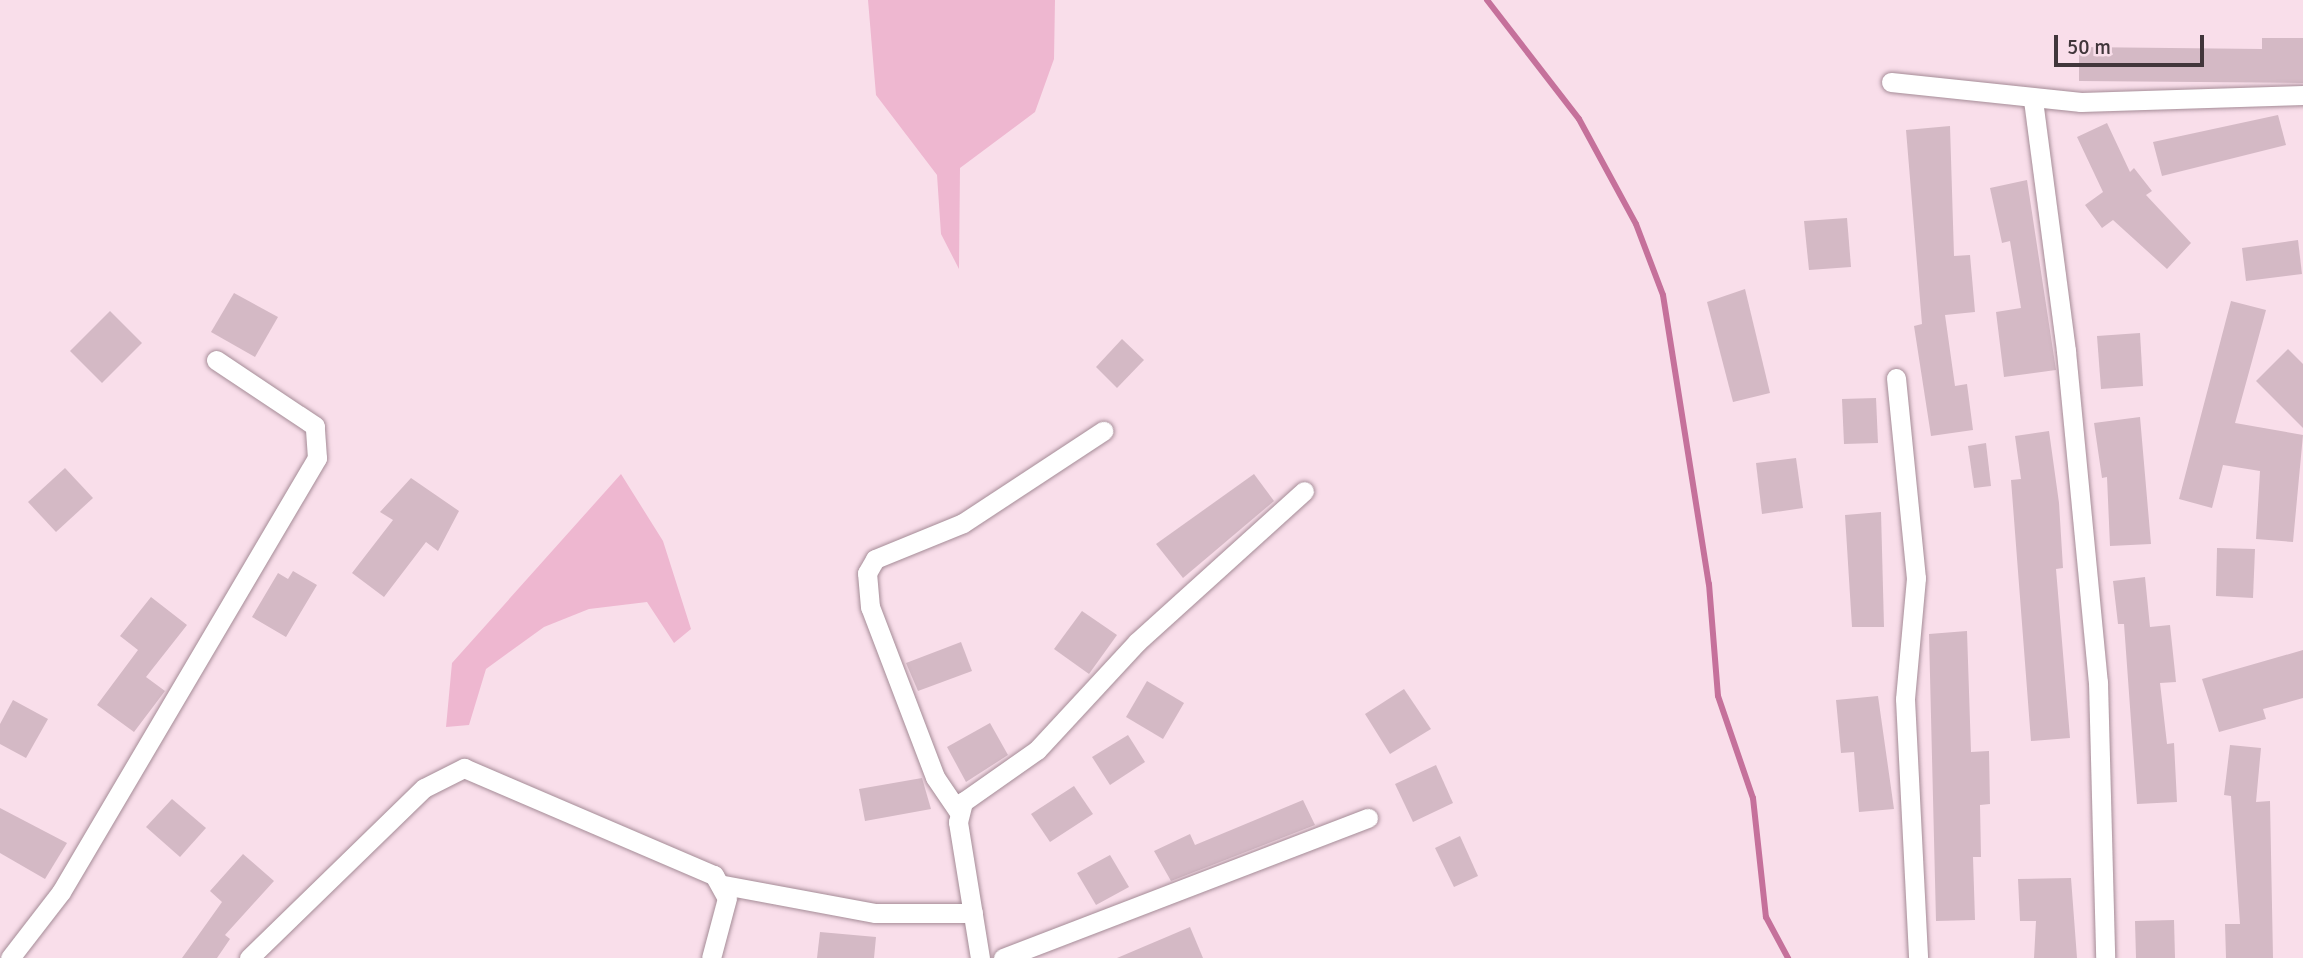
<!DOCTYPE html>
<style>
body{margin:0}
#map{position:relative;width:2303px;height:958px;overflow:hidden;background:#f9deea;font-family:Signika,sans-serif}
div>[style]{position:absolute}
.green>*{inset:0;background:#eeb7d0}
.stream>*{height:6px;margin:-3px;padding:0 3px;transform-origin:3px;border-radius:3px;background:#c5719b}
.building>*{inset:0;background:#d4b9c5}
.roads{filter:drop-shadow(0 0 2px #a58c97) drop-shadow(0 0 2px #a58c97)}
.minor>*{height:19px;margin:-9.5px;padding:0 9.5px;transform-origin:9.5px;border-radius:9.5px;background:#fff}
span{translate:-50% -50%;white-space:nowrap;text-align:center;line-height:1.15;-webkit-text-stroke:7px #f9deea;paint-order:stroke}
.scale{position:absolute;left:2054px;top:35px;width:150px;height:32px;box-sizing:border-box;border:4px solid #41363b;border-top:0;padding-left:9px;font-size:21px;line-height:24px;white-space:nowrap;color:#41363b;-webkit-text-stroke:5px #f9deea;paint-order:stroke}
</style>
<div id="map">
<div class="green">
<i style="clip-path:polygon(868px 0,1055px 0,1054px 59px,1035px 112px,960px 168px,959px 269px,941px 234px,937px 175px,876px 95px)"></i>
<i style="clip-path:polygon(621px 474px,663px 541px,691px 629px,674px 643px,647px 602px,589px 609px,544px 627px,486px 669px,469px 725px,446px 727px,452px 663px)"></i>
</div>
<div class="stream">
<i style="left:1487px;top:0;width:150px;rotate:52.3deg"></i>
<i style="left:1579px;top:119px;width:119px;rotate:61.5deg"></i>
<i style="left:1636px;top:224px;width:76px;rotate:69.2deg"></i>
<i style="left:1663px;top:295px;width:293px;rotate:81deg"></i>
<i style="left:1709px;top:584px;width:112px;rotate:85.4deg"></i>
<i style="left:1718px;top:696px;width:108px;rotate:71.1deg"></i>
<i style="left:1753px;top:798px;width:120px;rotate:83.8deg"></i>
<i style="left:1766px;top:917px;width:47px;rotate:61.8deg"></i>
</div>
<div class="building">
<i style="clip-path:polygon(2262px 38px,2303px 38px,2303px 83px,2079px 81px,2079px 47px,2262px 49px)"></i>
<i style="clip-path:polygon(2278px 115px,2286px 145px,2162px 176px,2153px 142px)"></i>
<i style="clip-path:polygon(2107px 123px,2130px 172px,2134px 168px,2152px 191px,2146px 195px,2191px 243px,2167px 269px,2113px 220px,2102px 228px,2085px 205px,2103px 192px,2077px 137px)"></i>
<i style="clip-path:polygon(1950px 126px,1954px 256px,1970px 255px,1975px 312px,1945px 315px,1955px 386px,1967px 384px,1973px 430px,1931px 436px,1914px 326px,1922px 324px,1906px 130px)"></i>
<i style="clip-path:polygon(2027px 180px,2056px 370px,2004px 377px,1996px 312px,2021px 308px,2010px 241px,2002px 243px,1990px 188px)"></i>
<i style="clip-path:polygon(1847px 218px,1851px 267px,1809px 270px,1804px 221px)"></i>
<i style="clip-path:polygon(2298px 240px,2302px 274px,2246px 281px,2242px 248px)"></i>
<i style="clip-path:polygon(1745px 289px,1770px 393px,1733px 402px,1707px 302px)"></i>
<i style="clip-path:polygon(234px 293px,278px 317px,255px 357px,211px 332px)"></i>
<i style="clip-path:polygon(2231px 301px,2266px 310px,2235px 423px,2303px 435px,2293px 542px,2256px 539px,2260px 471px,2223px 465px,2212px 508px,2179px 499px)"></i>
<i style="clip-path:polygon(110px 311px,142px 343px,102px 383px,70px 351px)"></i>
<i style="clip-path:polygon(2140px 333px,2143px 386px,2101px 389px,2097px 336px)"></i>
<i style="clip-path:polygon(1122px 339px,1144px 360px,1117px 388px,1096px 367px)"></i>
<i style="clip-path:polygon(2288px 349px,2303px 364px,2303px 428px,2256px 381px)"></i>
<i style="clip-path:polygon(1876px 398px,1878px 443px,1844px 444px,1842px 399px)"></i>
<i style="clip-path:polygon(2140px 417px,2151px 544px,2110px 546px,2107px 477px,2102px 478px,2094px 423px)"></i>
<i style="clip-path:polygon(2049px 431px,2059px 503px,2063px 568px,2056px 569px,2070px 738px,2031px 741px,2011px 480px,2021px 479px,2015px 436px)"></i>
<i style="clip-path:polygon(1986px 443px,1991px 486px,1974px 488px,1968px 446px)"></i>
<i style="clip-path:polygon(1796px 458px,1803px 508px,1762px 514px,1756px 463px)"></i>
<i style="clip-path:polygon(65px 468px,93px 498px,56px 532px,28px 502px)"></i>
<i style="clip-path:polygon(1254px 474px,1274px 501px,1183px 578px,1156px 544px)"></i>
<i style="clip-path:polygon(411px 478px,459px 511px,438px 551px,426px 542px,384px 597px,352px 573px,393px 520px,380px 512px)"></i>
<i style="clip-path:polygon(1881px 512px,1884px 627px,1852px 627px,1845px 515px)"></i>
<i style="clip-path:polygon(2217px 548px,2255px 549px,2253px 598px,2216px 596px)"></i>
<i style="clip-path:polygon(293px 571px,317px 585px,286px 637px,252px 617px,278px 573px,288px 579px)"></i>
<i style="clip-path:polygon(2145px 577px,2150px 627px,2170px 625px,2176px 682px,2160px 683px,2167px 744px,2174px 743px,2177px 802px,2137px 804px,2124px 624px,2118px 624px,2113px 581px)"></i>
<i style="clip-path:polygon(151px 597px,187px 625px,146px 677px,165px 691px,134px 732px,97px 705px,138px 650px,120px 636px)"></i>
<i style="clip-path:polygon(1082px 611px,1117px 635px,1089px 674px,1054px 649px)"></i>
<i style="clip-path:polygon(1967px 631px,1971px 752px,1989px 751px,1990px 804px,1980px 805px,1981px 857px,1973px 857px,1975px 920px,1936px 921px,1929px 634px)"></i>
<i style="clip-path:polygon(961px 642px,972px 671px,918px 691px,906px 663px)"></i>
<i style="clip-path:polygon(2303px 650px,2303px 698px,2263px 709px,2266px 719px,2219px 732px,2202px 679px)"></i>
<i style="clip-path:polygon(1147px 681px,1184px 703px,1163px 739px,1126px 717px)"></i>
<i style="clip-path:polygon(1404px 689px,1431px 729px,1390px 754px,1365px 714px)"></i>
<i style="clip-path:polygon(1878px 696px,1894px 809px,1859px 812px,1854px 752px,1841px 753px,1836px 700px)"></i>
<i style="clip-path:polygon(13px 700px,48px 719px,26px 758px,0 744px,0 724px)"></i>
<i style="clip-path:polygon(990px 723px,1008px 755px,966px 782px,947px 747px)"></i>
<i style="clip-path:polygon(1128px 735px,1145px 762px,1110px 785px,1092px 757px)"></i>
<i style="clip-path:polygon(2230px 745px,2261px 748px,2256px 802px,2270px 801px,2273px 958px,2226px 958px,2225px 924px,2240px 924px,2231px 796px,2224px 795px)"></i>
<i style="clip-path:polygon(1436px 765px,1453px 803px,1413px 822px,1395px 784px)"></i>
<i style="clip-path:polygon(922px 778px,931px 809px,865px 821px,859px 789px)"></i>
<i style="clip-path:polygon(1074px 786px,1093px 814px,1050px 842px,1031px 814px)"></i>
<i style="clip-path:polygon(172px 799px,206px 828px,180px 857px,146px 827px)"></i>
<i style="clip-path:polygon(1303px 800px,1315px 825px,1171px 881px,1154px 851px,1190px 834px,1195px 845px)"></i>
<i style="clip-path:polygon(0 808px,67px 843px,45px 879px,0 853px)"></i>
<i style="clip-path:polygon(1460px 836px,1478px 876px,1454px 887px,1435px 848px)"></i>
<i style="clip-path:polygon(243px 854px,274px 881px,225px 935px,230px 939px,217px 958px,182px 958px,222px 902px,210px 891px)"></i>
<i style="clip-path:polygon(1110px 855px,1129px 887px,1096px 905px,1077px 873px)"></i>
<i style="clip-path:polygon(2071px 878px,2077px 958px,2034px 958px,2036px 921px,2020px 921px,2018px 879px)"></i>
<i style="clip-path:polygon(2174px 920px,2175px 958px,2136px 958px,2135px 921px)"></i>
<i style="clip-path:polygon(1190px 927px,1203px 958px,1117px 958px)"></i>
<i style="clip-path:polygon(820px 932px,876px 937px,874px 958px,817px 958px)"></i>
</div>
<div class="roads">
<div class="minor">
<i style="left:1891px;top:82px;width:191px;rotate:6deg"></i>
<i style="left:2081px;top:102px;width:222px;rotate:-1.8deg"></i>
<i style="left:2033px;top:100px;width:253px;rotate:82.5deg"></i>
<i style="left:2066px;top:351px;width:333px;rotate:84.5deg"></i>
<i style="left:2098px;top:682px;width:276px;rotate:88.5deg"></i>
<i style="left:1896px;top:378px;width:201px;rotate:84.3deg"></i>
<i style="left:1916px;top:578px;width:121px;rotate:95.2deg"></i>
<i style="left:1905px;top:699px;width:259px;rotate:87.1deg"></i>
<i style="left:958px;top:811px;width:41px;rotate:-124.1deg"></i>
<i style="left:935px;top:777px;width:182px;rotate:-110.9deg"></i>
<i style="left:870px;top:607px;width:34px;rotate:-95deg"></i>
<i style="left:867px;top:573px;width:16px;rotate:-60deg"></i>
<i style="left:875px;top:559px;width:95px;rotate:-22.2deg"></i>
<i style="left:963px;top:523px;width:168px;rotate:-33.3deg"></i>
<i style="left:724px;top:885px;width:154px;rotate:10.5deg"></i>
<i style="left:875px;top:913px;width:98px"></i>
<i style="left:10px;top:958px;width:83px;rotate:-52.3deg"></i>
<i style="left:61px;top:892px;width:504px;rotate:-59.47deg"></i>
<i style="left:317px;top:458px;width:32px;rotate:-94deg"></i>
<i style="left:315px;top:426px;width:119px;rotate:-146.3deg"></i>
<i style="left:249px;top:958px;width:244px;rotate:-44.2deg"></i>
<i style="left:424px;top:788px;width:45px;rotate:-26.6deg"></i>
<i style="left:464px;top:768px;width:272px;rotate:23.2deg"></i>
<i style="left:714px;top:875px;width:26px;rotate:61deg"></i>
<i style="left:727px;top:898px;width:62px;rotate:104.9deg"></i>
<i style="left:980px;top:958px;width:138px;rotate:-99.2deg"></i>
<i style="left:958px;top:822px;width:21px;rotate:-76deg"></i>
<i style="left:963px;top:802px;width:90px;rotate:-35.1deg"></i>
<i style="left:1037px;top:750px;width:147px;rotate:-47.2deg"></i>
<i style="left:1137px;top:642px;width:225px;rotate:-42.1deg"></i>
<i style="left:1003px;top:958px;width:391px;rotate:-21deg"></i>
</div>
</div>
<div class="scale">50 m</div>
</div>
